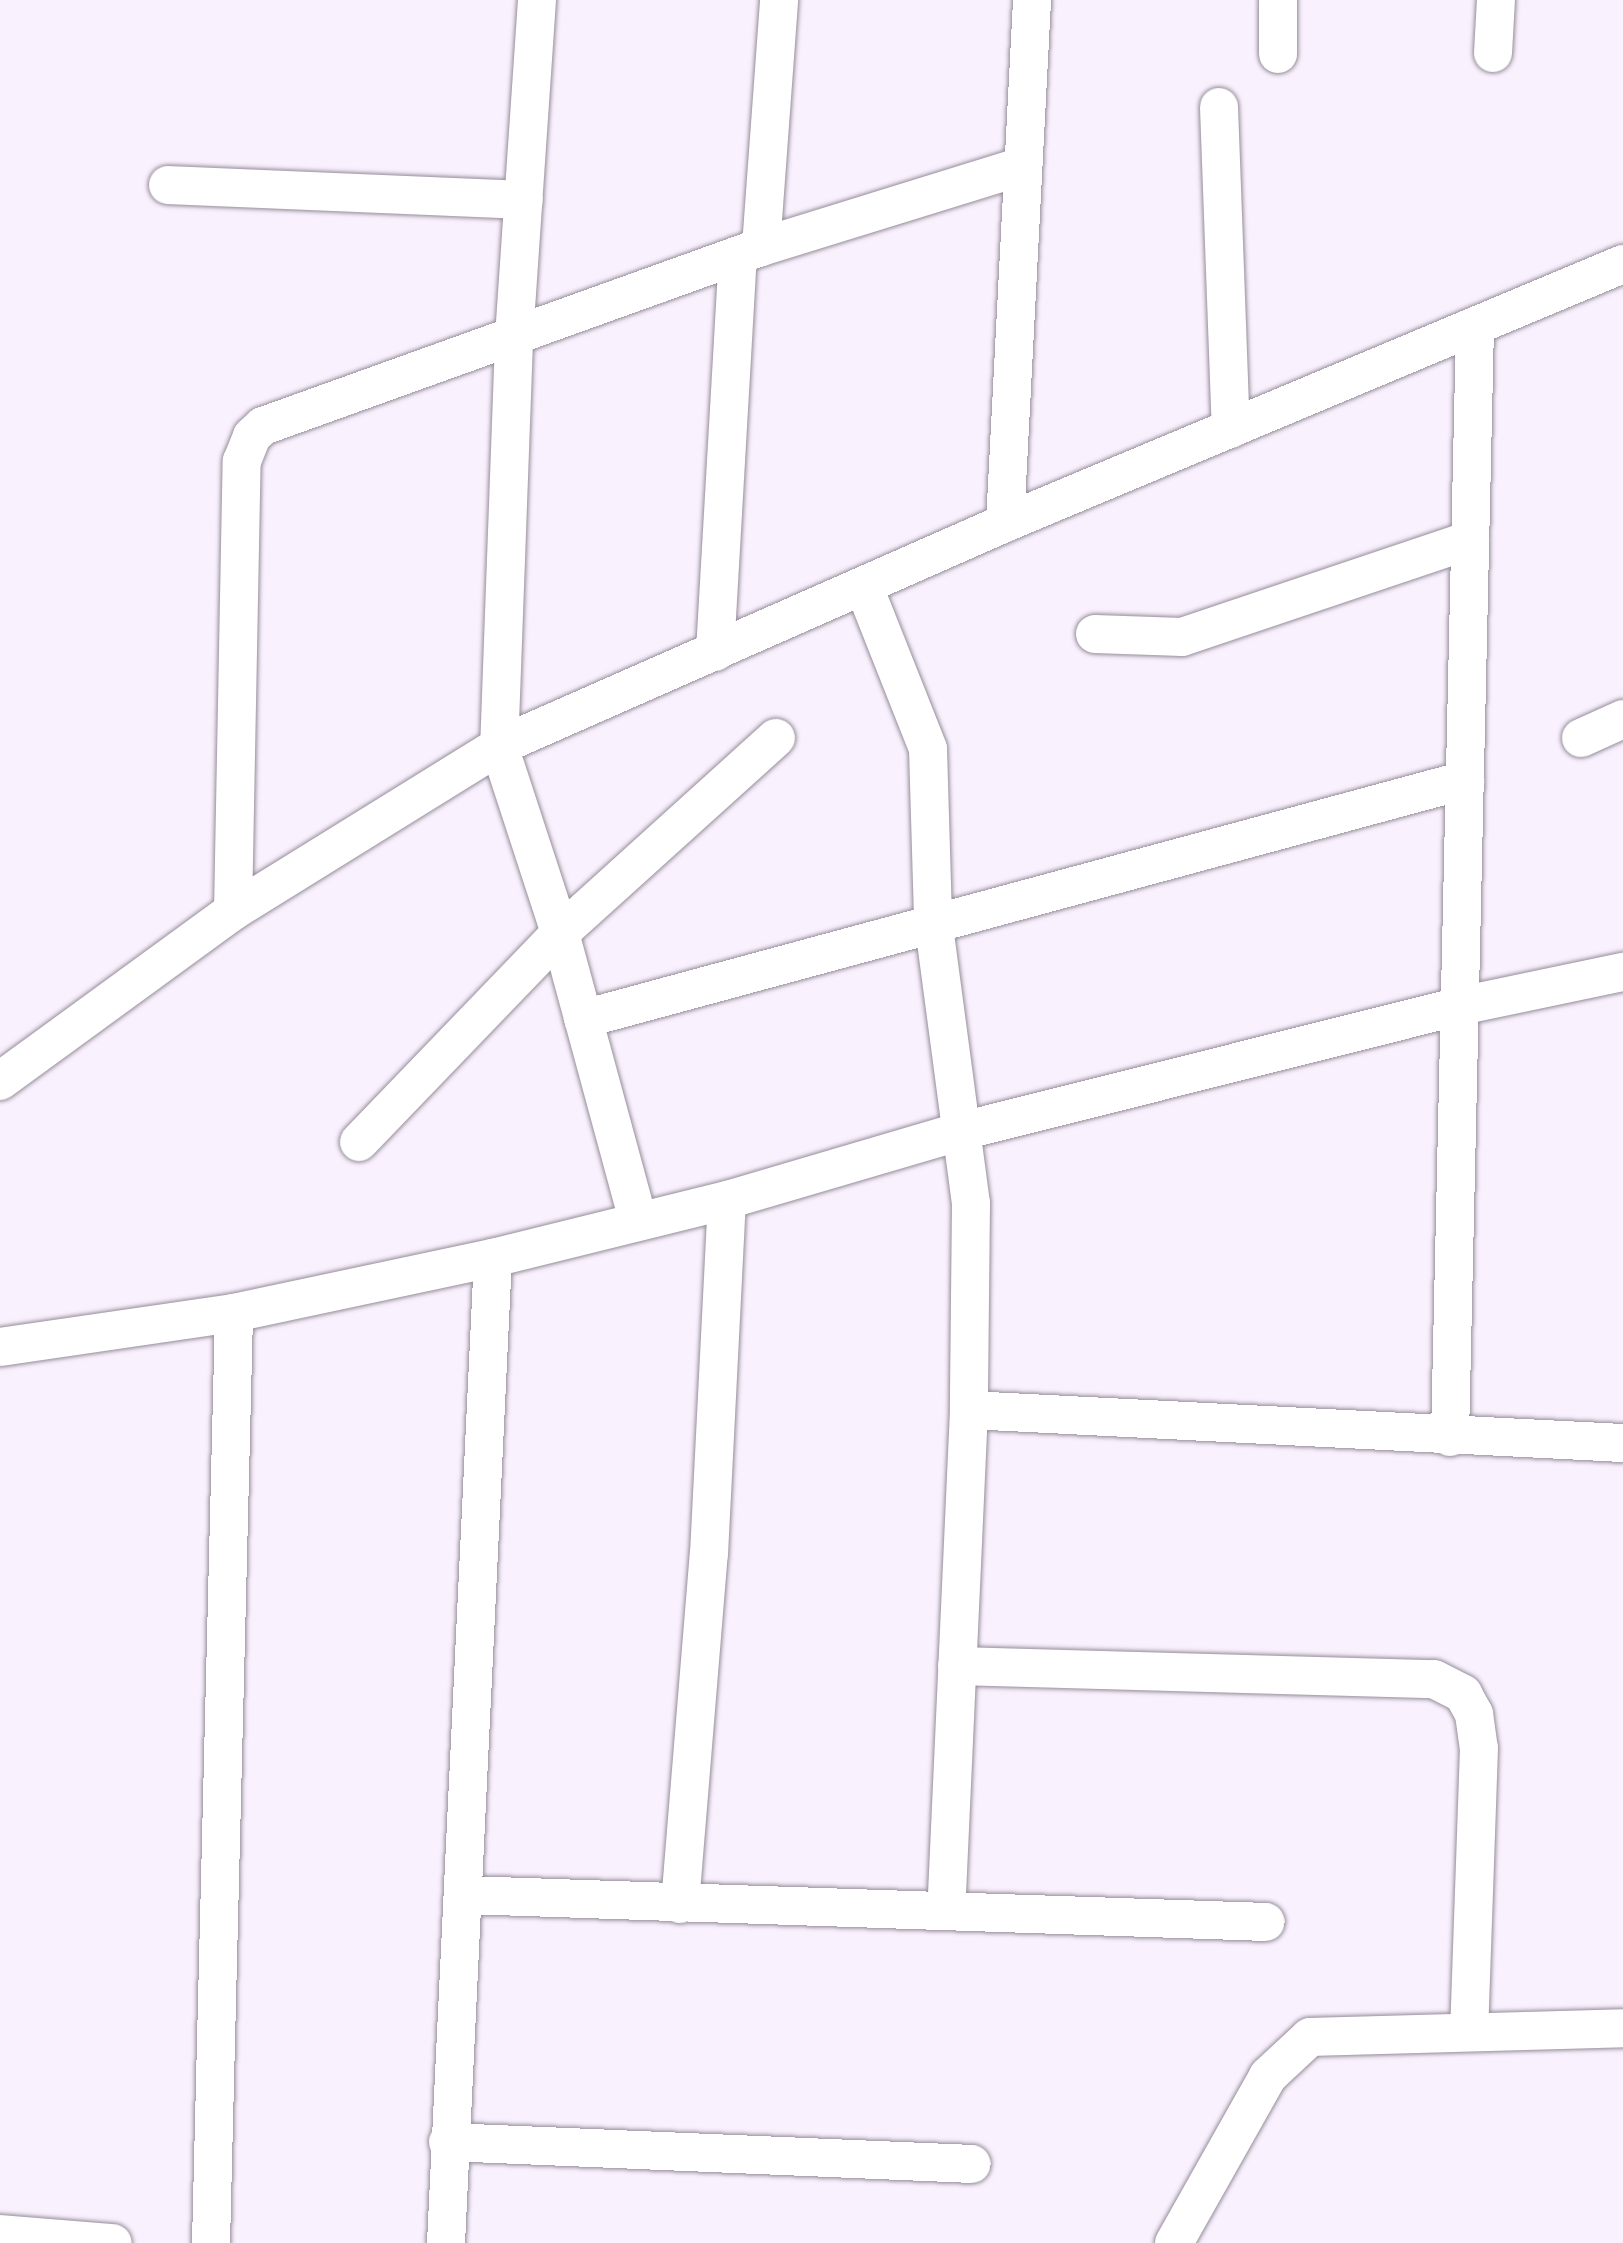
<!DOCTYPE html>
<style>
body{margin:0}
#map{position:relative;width:1623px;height:2243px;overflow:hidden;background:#f9f1fd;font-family:"Nunito Sans",sans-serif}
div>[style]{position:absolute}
.roads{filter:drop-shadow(0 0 2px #968c9a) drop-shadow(0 0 2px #968c9a)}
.minor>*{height:38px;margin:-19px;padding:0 19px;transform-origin:19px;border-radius:19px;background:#fff}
.tertiary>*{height:38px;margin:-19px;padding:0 19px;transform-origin:19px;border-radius:19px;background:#fff}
span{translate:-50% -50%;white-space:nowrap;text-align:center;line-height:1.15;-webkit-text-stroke:6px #f9f1fd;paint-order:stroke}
</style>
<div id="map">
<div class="roads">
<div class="minor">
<i style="left:537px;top:0;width:342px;rotate:93.9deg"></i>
<i style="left:514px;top:341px;width:405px;rotate:92.1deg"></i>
<i style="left:499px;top:746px;width:197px;rotate:71.9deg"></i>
<i style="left:560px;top:933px;width:298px;rotate:74.8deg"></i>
<i style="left:1278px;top:0;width:54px;rotate:90deg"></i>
<i style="left:1493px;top:53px;width:53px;rotate:-86.8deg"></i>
<i style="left:1219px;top:107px;width:322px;rotate:87.9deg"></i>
<i style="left:168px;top:185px;width:356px;rotate:2.4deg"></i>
<i style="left:761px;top:247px;width:248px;rotate:-85.8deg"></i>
<i style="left:1005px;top:523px;width:524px;rotate:-87.04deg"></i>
<i style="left:864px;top:587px;width:174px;rotate:68.4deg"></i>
<i style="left:928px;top:749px;width:170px;rotate:88.3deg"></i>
<i style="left:933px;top:919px;width:287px;rotate:82.4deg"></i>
<i style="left:971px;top:1203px;width:207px;rotate:90.6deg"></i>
<i style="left:969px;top:1410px;width:500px;rotate:92.6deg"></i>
<i style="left:1095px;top:634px;width:87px;rotate:2deg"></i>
<i style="left:1182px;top:637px;width:304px;rotate:-18.6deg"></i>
<i style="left:715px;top:652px;width:395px;rotate:-86.7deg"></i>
<i style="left:1581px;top:738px;width:46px;rotate:-24.3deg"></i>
<i style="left:233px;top:911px;width:450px;rotate:-88.9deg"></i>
<i style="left:242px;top:461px;width:27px;rotate:-68deg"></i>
<i style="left:252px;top:436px;width:15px;rotate:-42deg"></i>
<i style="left:263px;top:426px;width:529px;rotate:-19.77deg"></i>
<i style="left:761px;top:247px;width:271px;rotate:-17.2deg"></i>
<i style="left:583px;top:1019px;width:914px;rotate:-15.16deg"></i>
<i style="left:0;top:1081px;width:288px;rotate:-36.1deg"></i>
<i style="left:233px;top:911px;width:313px;rotate:-31.8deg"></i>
<i style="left:499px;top:746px;width:553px;rotate:-23.78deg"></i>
<i style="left:1005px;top:523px;width:670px;rotate:-22.74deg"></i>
<i style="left:359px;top:1142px;width:290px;rotate:-46.1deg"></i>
<i style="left:560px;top:933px;width:291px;rotate:-42.1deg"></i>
<i style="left:969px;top:1410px;width:655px;rotate:2.89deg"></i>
<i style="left:1450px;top:1437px;width:1111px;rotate:-88.71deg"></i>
<i style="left:957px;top:1666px;width:477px;rotate:1.6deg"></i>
<i style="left:1434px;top:1679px;width:33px;rotate:27deg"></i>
<i style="left:1463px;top:1694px;width:23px;rotate:61deg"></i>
<i style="left:1474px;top:1714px;width:34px;rotate:82deg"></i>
<i style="left:1479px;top:1748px;width:282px;rotate:92deg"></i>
<i style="left:466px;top:1895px;width:800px;rotate:1.93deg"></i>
<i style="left:680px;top:1904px;width:351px;rotate:-85.3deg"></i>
<i style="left:709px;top:1554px;width:354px;rotate:-87.1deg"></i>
<i style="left:448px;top:2142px;width:524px;rotate:2.4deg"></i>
<i style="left:0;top:2234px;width:113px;rotate:4.6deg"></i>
<i style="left:211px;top:2243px;width:930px;rotate:-88.58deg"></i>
<i style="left:446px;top:2243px;width:986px;rotate:-87.27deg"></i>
<i style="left:1174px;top:2243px;width:192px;rotate:-60.6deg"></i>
<i style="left:1268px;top:2076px;width:57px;rotate:-42.9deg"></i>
<i style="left:1310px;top:2037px;width:313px;rotate:-1.6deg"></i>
</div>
<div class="tertiary">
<i style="left:0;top:1347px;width:236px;rotate:-8.3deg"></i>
<i style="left:234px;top:1313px;width:265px;rotate:-12deg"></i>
<i style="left:493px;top:1258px;width:241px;rotate:-13.9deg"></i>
<i style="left:727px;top:1200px;width:245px;rotate:-16.4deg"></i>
<i style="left:962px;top:1131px;width:513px;rotate:-14.09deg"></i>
<i style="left:1460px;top:1006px;width:167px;rotate:-11.8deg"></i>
</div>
</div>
</div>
